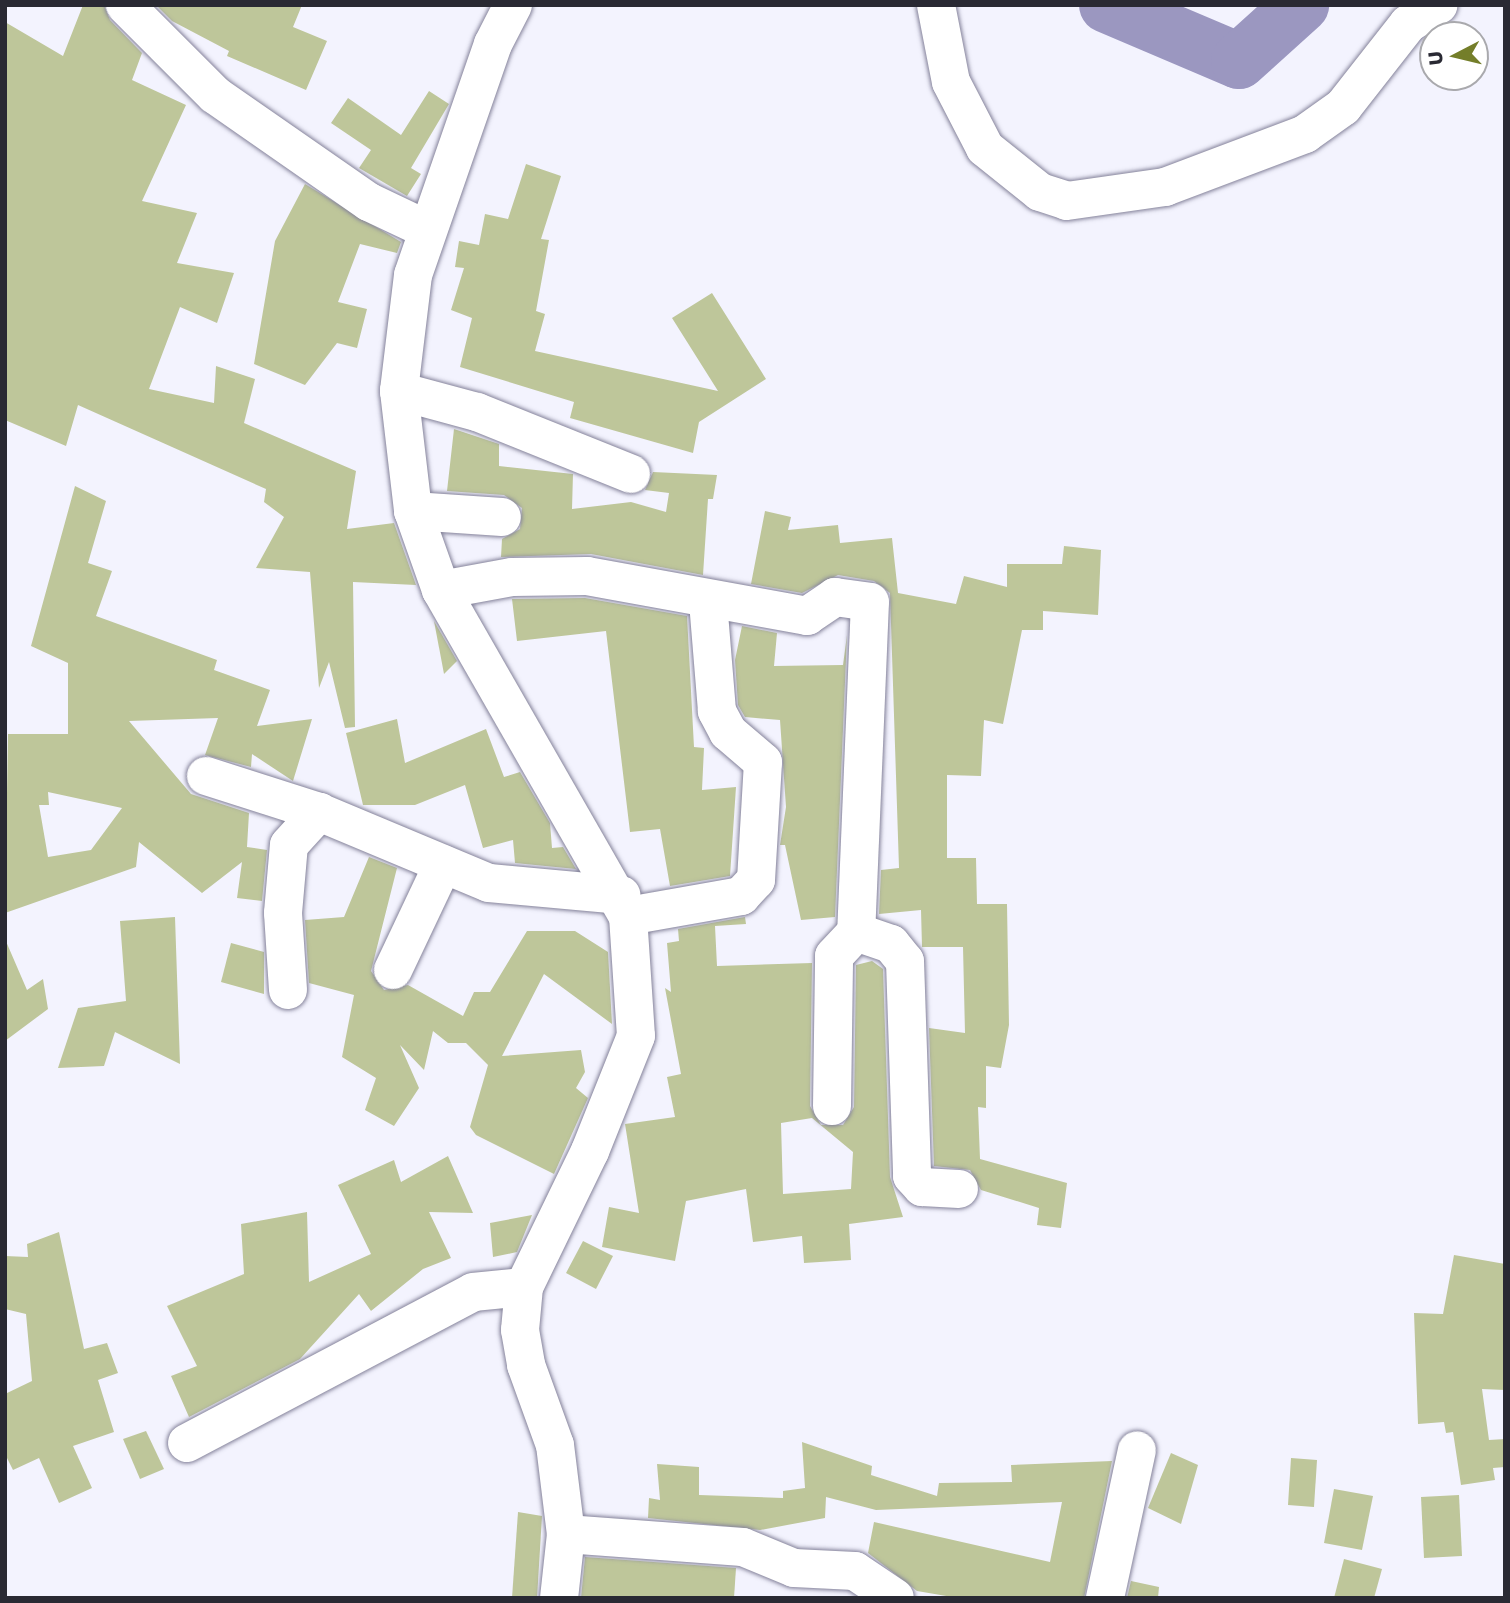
<!DOCTYPE html>
<style>
body{margin:0}
#map{position:relative;width:1510px;height:1603px;overflow:hidden;background:#f3f3fe;font-family:"Golos Text",sans-serif}
div>[style]{position:absolute}
.river>*{height:56px;margin:-28px;padding:0 28px;transform-origin:28px;border-radius:28px;background:#9b97c0}
.building>*{inset:0;background:#bec69a}
.roads{filter:drop-shadow(0 0 2px #84829a) drop-shadow(0 0 2px #84829a)}
.minor>*{height:38px;margin:-19px;padding:0 19px;transform-origin:19px;border-radius:19px;background:#fff}
span{translate:-50% -50%;white-space:nowrap;text-align:center;line-height:1.15;-webkit-text-stroke:7px #fff;paint-order:stroke}
.frame{position:absolute;inset:0;border:7px solid #292933;pointer-events:none}
.north{position:absolute;left:1419px;top:21px;width:70px;height:70px;box-sizing:border-box;background:#fff;border:2px solid #a9a9ad;border-radius:50%;rotate:263deg;font-size:19px;font-weight:700;line-height:28px;text-align:center;color:#292933}
.north::after{content:'';display:block;margin:auto;width:24px;height:32px;background:#747e2a;clip-path:polygon(50% 0,100% 100%,50% 72%,0 100%)}
</style>
<div id="map">
<div class="river">
<i style="left:1107px;top:5px;width:143px;rotate:23deg"></i>
<i style="left:1239px;top:61px;width:84px;rotate:-42.1deg"></i>
</div>
<div class="building">
<i style="clip-path:polygon(83px 5px,104px 5px,110px 20px,142px 53px,132px 80px,186px 105px,142px 201px,197px 213px,177px 263px,234px 273px,217px 323px,180px 307px,149px 389px,214px 403px,216px 366px,255px 379px,244px 423px,356px 471px,347px 529px,394px 523px,416px 585px,353px 582px,355px 727px,345px 728px,329px 662px,319px 688px,310px 572px,256px 568px,284px 517px,264px 502px,266px 489px,78px 405px,66px 446px,5px 420px,5px 22px,63px 56px)"></i>
<i style="clip-path:polygon(156px 5px,302px 5px,293px 27px,327px 41px,306px 90px,227px 56px,229px 51px,172px 21px)"></i>
<i style="clip-path:polygon(429px 91px,449px 104px,411px 168px,421px 174px,407px 196px,359px 168px,371px 150px,331px 123px,348px 98px,401px 135px)"></i>
<i style="clip-path:polygon(526px 164px,561px 176px,541px 239px,549px 240px,536px 311px,545px 314px,535px 351px,718px 391px,672px 318px,712px 293px,766px 379px,699px 422px,693px 453px,570px 418px,574px 402px,460px 367px,472px 318px,451px 310px,464px 268px,455px 267px,459px 241px,479px 245px,485px 214px,508px 219px)"></i>
<i style="clip-path:polygon(305px 184px,401px 242px,397px 253px,360px 244px,338px 302px,367px 309px,357px 348px,337px 343px,305px 385px,254px 364px,275px 241px)"></i>
<i style="clip-path:polygon(454px 429px,499px 444px,499px 466px,573px 474px,572px 509px,631px 502px,666px 512px,669px 493px,645px 490px,653px 472px,717px 475px,713px 499px,708px 499px,703px 575px,591px 554px,501px 557px,502px 539px,520px 529px,522px 508px,504px 495px,447px 491px)"></i>
<i style="clip-path:polygon(evenodd,75px 486px,106px 501px,88px 563px,112px 571px,96px 616px,217px 660px,214px 670px,270px 690px,257px 726px,312px 719px,293px 781px,252px 754px,251px 767px,205px 755px,218px 718px,129px 721px,191px 794px,249px 813px,247px 847px,267px 850px,262px 901px,237px 898px,242px 862px,202px 893px,139px 842px,136px 867px,5px 913px,8px 734px,68px 734px,68px 663px,31px 646px,75px 486px,48px 792px,122px 808px,91px 850px,48px 857px,39px 805px,49px 805px,48px 792px)"></i>
<i style="clip-path:polygon(765px 511px,791px 517px,788px 530px,838px 525px,840px 543px,892px 538px,898px 593px,956px 604px,964px 576px,1007px 587px,1007px 564px,1062px 564px,1064px 546px,1101px 550px,1098px 615px,1043px 611px,1043px 630px,1022px 630px,1003px 724px,984px 720px,981px 776px,947px 775px,947px 858px,976px 858px,977px 904px,1007px 904px,1009px 1025px,1001px 1068px,986px 1066px,986px 1108px,978px 1107px,980px 1159px,1067px 1183px,1061px 1228px,1037px 1225px,1039px 1208px,981px 1190px,970px 1170px,934px 1166px,929px 1028px,965px 1033px,963px 947px,922px 947px,921px 910px,879px 914px,881px 870px,899px 868px,890px 593px,874px 581px,838px 575px,802px 593px,751px 584px)"></i>
<i style="clip-path:polygon(585px 598px,687px 616px,694px 747px,704px 748px,702px 790px,736px 787px,730px 876px,670px 886px,660px 829px,630px 832px,606px 631px,517px 641px,512px 599px)"></i>
<i style="clip-path:polygon(434px 621px,457px 661px,444px 674px)"></i>
<i style="clip-path:polygon(742px 626px,777px 633px,774px 666px,843px 665px,847px 635px,835px 917px,801px 920px,785px 845px,780px 845px,786px 807px,780px 720px,745px 717px,738px 705px,735px 660px)"></i>
<i style="clip-path:polygon(397px 719px,405px 763px,486px 729px,504px 777px,520px 772px,550px 823px,552px 848px,563px 847px,576px 869px,515px 863px,513px 840px,483px 848px,465px 785px,415px 805px,363px 805px,346px 733px)"></i>
<i style="clip-path:polygon(369px 857px,397px 868px,371px 971px,384px 990px,408px 985px,463px 1016px,474px 992px,490px 992px,527px 931px,575px 931px,608px 952px,612px 1024px,544px 974px,502px 1056px,581px 1050px,585px 1072px,576px 1088px,588px 1098px,554px 1174px,476px 1135px,470px 1127px,488px 1065px,466px 1043px,448px 1043px,433px 1031px,424px 1070px,400px 1045px,419px 1088px,394px 1126px,365px 1110px,376px 1078px,342px 1057px,354px 995px,309px 983px,305px 920px,344px 917px)"></i>
<i style="clip-path:polygon(175px 917px,180px 1064px,115px 1032px,104px 1066px,58px 1068px,78px 1008px,126px 1001px,120px 921px)"></i>
<i style="clip-path:polygon(evenodd,745px 917px,746px 924px,715px 926px,717px 966px,812px 963px,810px 1106px,821px 1125px,843px 1125px,854px 1107px,856px 965px,872px 961px,883px 969px,890px 1177px,903px 1217px,849px 1224px,851px 1260px,804px 1263px,802px 1236px,753px 1242px,746px 1189px,686px 1201px,675px 1261px,602px 1247px,609px 1207px,639px 1213px,625px 1124px,675px 1117px,667px 1077px,681px 1074px,665px 988px,671px 992px,667px 943px,679px 941px,678px 929px,745px 917px,812px 1118px,853px 1152px,851px 1189px,783px 1194px,781px 1123px,812px 1118px)"></i>
<i style="clip-path:polygon(5px 939px,27px 990px,43px 979px,48px 1009px,5px 1041px)"></i>
<i style="clip-path:polygon(231px 943px,264px 952px,264px 994px,221px 982px)"></i>
<i style="clip-path:polygon(448px 1156px,473px 1213px,429px 1212px,451px 1258px,423px 1269px,371px 1311px,359px 1294px,300px 1359px,189px 1417px,171px 1376px,197px 1366px,167px 1306px,244px 1274px,241px 1224px,307px 1212px,309px 1282px,371px 1254px,338px 1185px,394px 1160px,401px 1182px)"></i>
<i style="clip-path:polygon(532px 1215px,517px 1252px,493px 1257px,490px 1223px)"></i>
<i style="clip-path:polygon(59px 1232px,84px 1349px,107px 1343px,118px 1373px,98px 1380px,114px 1432px,73px 1446px,92px 1488px,59px 1503px,39px 1458px,13px 1470px,5px 1454px,5px 1394px,32px 1381px,26px 1314px,5px 1309px,5px 1256px,28px 1257px,27px 1244px)"></i>
<i style="clip-path:polygon(583px 1241px,613px 1256px,596px 1289px,566px 1273px)"></i>
<i style="clip-path:polygon(1454px 1255px,1505px 1264px,1505px 1390px,1482px 1389px,1489px 1440px,1505px 1439px,1505px 1467px,1493px 1468px,1495px 1480px,1461px 1485px,1453px 1432px,1446px 1433px,1444px 1422px,1418px 1424px,1414px 1313px,1443px 1314px)"></i>
<i style="clip-path:polygon(146px 1431px,164px 1469px,140px 1479px,123px 1439px)"></i>
<i style="clip-path:polygon(802px 1442px,872px 1466px,871px 1475px,937px 1496px,939px 1483px,1012px 1482px,1011px 1465px,1112px 1461px,1084px 1598px,958px 1598px,917px 1591px,868px 1553px,874px 1522px,1050px 1562px,1062px 1502px,876px 1510px,826px 1497px,825px 1518px,760px 1530px,648px 1518px,649px 1498px,660px 1500px,657px 1464px,699px 1467px,699px 1495px,783px 1498px,783px 1491px,805px 1488px)"></i>
<i style="clip-path:polygon(1171px 1453px,1198px 1465px,1181px 1524px,1148px 1508px)"></i>
<i style="clip-path:polygon(1291px 1458px,1317px 1460px,1314px 1507px,1288px 1505px)"></i>
<i style="clip-path:polygon(1334px 1489px,1373px 1496px,1362px 1550px,1324px 1543px)"></i>
<i style="clip-path:polygon(1459px 1495px,1462px 1556px,1424px 1558px,1421px 1497px)"></i>
<i style="clip-path:polygon(518px 1512px,542px 1516px,537px 1598px,512px 1598px)"></i>
<i style="clip-path:polygon(585px 1557px,736px 1568px,734px 1598px,581px 1598px)"></i>
<i style="clip-path:polygon(1344px 1559px,1382px 1569px,1374px 1598px,1334px 1598px)"></i>
<i style="clip-path:polygon(1131px 1581px,1159px 1587px,1158px 1598px,1127px 1598px)"></i>
</div>
<div class="roads">
<div class="minor">
<i style="left:125px;top:5px;width:127px;rotate:45deg"></i>
<i style="left:215px;top:95px;width:188px;rotate:34.8deg"></i>
<i style="left:369px;top:202px;width:65px;rotate:25.4deg"></i>
<i style="left:513px;top:5px;width:44px;rotate:117.1deg"></i>
<i style="left:493px;top:44px;width:244px;rotate:109.1deg"></i>
<i style="left:413px;top:275px;width:117px;rotate:96.9deg"></i>
<i style="left:399px;top:391px;width:121px;rotate:83.3deg"></i>
<i style="left:413px;top:511px;width:84px;rotate:70.5deg"></i>
<i style="left:441px;top:590px;width:376px;rotate:60.2deg"></i>
<i style="left:628px;top:916px;width:120px;rotate:86.2deg"></i>
<i style="left:636px;top:1036px;width:124px;rotate:111.8deg"></i>
<i style="left:590px;top:1151px;width:151px;rotate:115.9deg"></i>
<i style="left:524px;top:1287px;width:43px;rotate:95.3deg"></i>
<i style="left:520px;top:1330px;width:36px;rotate:80deg"></i>
<i style="left:526px;top:1365px;width:85px;rotate:70.1deg"></i>
<i style="left:555px;top:1445px;width:90px;rotate:83deg"></i>
<i style="left:566px;top:1534px;width:64px;rotate:96.2deg"></i>
<i style="left:936px;top:5px;width:78px;rotate:79deg"></i>
<i style="left:951px;top:82px;width:74px;rotate:62.7deg"></i>
<i style="left:985px;top:148px;width:70px;rotate:38.7deg"></i>
<i style="left:1040px;top:192px;width:28px;rotate:18deg"></i>
<i style="left:1067px;top:201px;width:99px;rotate:-8.1deg"></i>
<i style="left:1165px;top:187px;width:150px;rotate:-20.7deg"></i>
<i style="left:1305px;top:134px;width:47px;rotate:-35.4deg"></i>
<i style="left:1343px;top:107px;width:105px;rotate:-51.9deg"></i>
<i style="left:1408px;top:24px;width:36px;rotate:-32deg"></i>
<i style="left:399px;top:391px;width:81px;rotate:15.1deg"></i>
<i style="left:477px;top:412px;width:166px;rotate:21.9deg"></i>
<i style="left:413px;top:511px;width:89px;rotate:3.9deg"></i>
<i style="left:441px;top:590px;width:72px;rotate:-10.4deg"></i>
<i style="left:512px;top:577px;width:75px;rotate:-0.8deg"></i>
<i style="left:587px;top:576px;width:224px;rotate:10.3deg"></i>
<i style="left:807px;top:616px;width:34px;rotate:-34deg"></i>
<i style="left:835px;top:597px;width:35px;rotate:8deg"></i>
<i style="left:870px;top:602px;width:330px;rotate:92.4deg"></i>
<i style="left:206px;top:776px;width:119px;rotate:17.7deg"></i>
<i style="left:319px;top:812px;width:184px;rotate:22.7deg"></i>
<i style="left:489px;top:883px;width:133px;rotate:5.2deg"></i>
<i style="left:628px;top:916px;width:115px;rotate:-10deg"></i>
<i style="left:741px;top:896px;width:22px;rotate:-47deg"></i>
<i style="left:756px;top:880px;width:118px;rotate:-86.6deg"></i>
<i style="left:763px;top:762px;width:46px;rotate:-139.4deg"></i>
<i style="left:728px;top:732px;width:24px;rotate:-118deg"></i>
<i style="left:717px;top:711px;width:109px;rotate:-94.7deg"></i>
<i style="left:393px;top:970px;width:117px;rotate:-64.7deg"></i>
<i style="left:288px;top:990px;width:77px;rotate:-93.7deg"></i>
<i style="left:283px;top:913px;width:68px;rotate:-85deg"></i>
<i style="left:289px;top:845px;width:45px;rotate:-47.7deg"></i>
<i style="left:832px;top:1106px;width:150px;rotate:-89.2deg"></i>
<i style="left:834px;top:956px;width:33px;rotate:-47deg"></i>
<i style="left:856px;top:932px;width:37px;rotate:19deg"></i>
<i style="left:891px;top:944px;width:22px;rotate:51deg"></i>
<i style="left:905px;top:961px;width:215px;rotate:88.1deg"></i>
<i style="left:912px;top:1176px;width:15px;rotate:48deg"></i>
<i style="left:922px;top:1187px;width:37px;rotate:3deg"></i>
<i style="left:187px;top:1443px;width:323px;rotate:-27.8deg"></i>
<i style="left:473px;top:1292px;width:51px;rotate:-5.6deg"></i>
<i style="left:566px;top:1534px;width:177px;rotate:4.2deg"></i>
<i style="left:743px;top:1547px;width:55px;rotate:22.4deg"></i>
<i style="left:794px;top:1568px;width:61px;rotate:2.8deg"></i>
<i style="left:855px;top:1571px;width:48px;rotate:34deg"></i>
<i style="left:1105px;top:1598px;width:151px;rotate:-77.8deg"></i>
</div>
</div>
<div class="frame"></div>
<div class="north">U</div>
</div>
